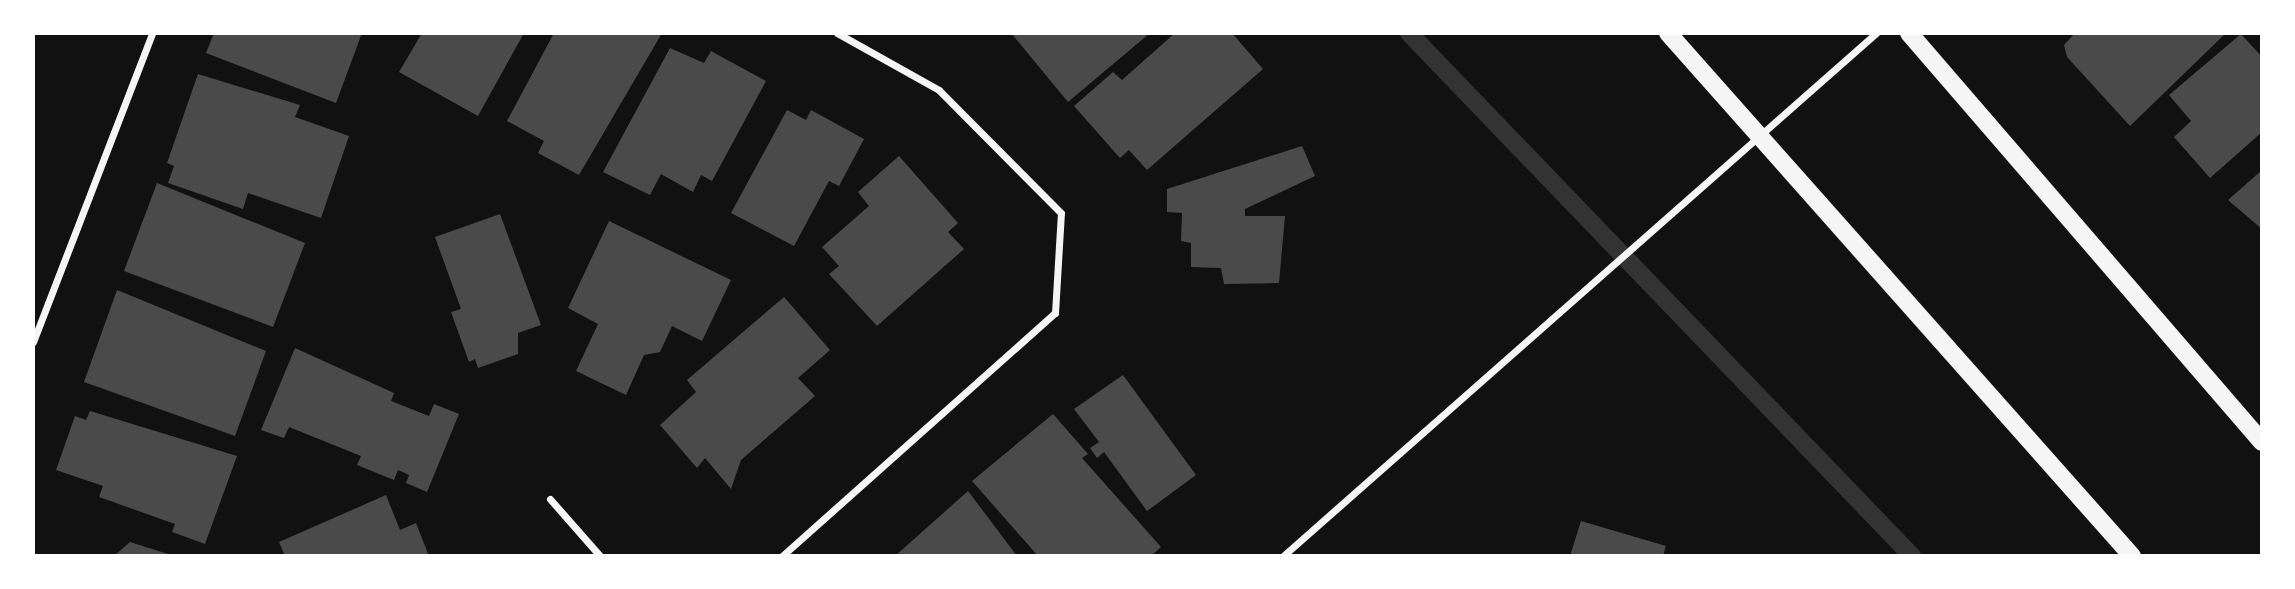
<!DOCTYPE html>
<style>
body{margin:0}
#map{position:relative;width:2295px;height:589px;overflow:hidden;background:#111;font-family:Overpass,sans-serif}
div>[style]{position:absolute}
.stream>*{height:18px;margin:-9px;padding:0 9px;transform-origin:9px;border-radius:9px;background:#333}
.building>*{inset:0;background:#4a4a4a}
.minor>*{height:7px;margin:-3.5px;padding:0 3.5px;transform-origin:3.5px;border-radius:3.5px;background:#f5f5f5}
.primary>*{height:18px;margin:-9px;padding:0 9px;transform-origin:9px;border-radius:9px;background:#f5f5f5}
span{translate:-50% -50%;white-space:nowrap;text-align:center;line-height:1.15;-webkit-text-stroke:6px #fff;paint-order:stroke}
.frame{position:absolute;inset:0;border:35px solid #fff;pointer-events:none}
</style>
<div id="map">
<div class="stream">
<i style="left:1409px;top:33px;width:726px;rotate:46.12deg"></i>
</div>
<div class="building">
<i style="clip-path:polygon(214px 33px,362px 33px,336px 103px,206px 53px)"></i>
<i style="clip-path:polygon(422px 33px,524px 33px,478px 116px,399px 72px)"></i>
<i style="clip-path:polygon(554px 33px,662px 33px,579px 175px,538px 153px,544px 141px,507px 121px)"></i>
<i style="clip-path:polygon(1011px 33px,1150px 33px,1068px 102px)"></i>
<i style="clip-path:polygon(1175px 33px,1232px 33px,1263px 69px,1147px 170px,1129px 150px,1120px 158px,1074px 106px,1113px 72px,1122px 80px)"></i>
<i style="clip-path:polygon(2075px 33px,2226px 33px,2130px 126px,2067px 57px,2064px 45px)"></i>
<i style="clip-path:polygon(2241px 34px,2262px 57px,2262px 132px,2210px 178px,2174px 137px,2191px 121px,2169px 95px)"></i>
<i style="clip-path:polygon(670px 48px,704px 63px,711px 51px,766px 81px,712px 181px,701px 175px,693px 192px,661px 174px,650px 195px,603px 172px)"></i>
<i style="clip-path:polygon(198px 74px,300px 105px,295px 117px,349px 136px,321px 218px,248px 193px,243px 209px,168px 183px,174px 166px,167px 163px)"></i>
<i style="clip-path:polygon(787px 110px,806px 120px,811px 110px,864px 139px,839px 186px,829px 181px,794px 246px,731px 213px)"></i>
<i style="clip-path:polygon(1302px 146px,1315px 176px,1245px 209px,1245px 216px,1285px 216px,1279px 283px,1224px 284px,1221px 268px,1191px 267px,1191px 243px,1181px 241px,1182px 213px,1167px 212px,1167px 189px)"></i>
<i style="clip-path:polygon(899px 156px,958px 223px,948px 232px,964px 249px,877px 326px,829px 274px,839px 266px,822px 247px,869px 206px,858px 192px)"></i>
<i style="clip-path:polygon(2262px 170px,2262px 229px,2228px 200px)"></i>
<i style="clip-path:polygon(157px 183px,305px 243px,273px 327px,124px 271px)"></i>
<i style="clip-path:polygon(500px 214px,541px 325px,518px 333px,518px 354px,478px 368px,475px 359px,469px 362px,451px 312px,461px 309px,435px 237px)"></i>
<i style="clip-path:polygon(609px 221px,731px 280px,702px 341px,672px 326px,660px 352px,644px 355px,626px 395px,576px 371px,598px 324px,568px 308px)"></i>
<i style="clip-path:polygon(117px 290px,266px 351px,235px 436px,84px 382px)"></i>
<i style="clip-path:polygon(784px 297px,830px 350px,798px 378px,815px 396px,741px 460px,731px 489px,705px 458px,697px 468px,660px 425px,696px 392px,687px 380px)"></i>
<i style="clip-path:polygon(295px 348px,394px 393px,391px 401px,429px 416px,434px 404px,459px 414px,427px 492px,406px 483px,409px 475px,398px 470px,394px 480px,357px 465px,361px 456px,289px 427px,284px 438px,261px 430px)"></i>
<i style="clip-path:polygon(1123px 375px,1196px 475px,1147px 511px,1104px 452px,1097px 458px,1090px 448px,1099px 442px,1074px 409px)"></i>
<i style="clip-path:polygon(90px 411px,237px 456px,205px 544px,172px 532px,175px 524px,99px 497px,103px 486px,56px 470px,75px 416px,86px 420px)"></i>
<i style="clip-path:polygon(1053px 414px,1088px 454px,1082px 458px,1161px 547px,1151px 556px,1038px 556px,972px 481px)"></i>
<i style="clip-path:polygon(968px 491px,1017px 556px,895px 556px)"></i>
<i style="clip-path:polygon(386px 495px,400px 530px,416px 523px,429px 556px,285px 556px,279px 542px)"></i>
<i style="clip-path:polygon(1581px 521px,1666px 546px,1663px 556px,1570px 556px)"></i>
<i style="clip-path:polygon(130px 542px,171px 555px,171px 556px,114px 556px)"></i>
</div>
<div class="minor">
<i style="left:33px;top:342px;width:331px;rotate:-68.9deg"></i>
<i style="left:550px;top:499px;width:76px;rotate:48.7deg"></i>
<i style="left:782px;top:556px;width:365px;rotate:-41.7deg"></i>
<i style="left:1055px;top:313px;width:100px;rotate:-86.6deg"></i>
<i style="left:1061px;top:213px;width:173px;rotate:-134.8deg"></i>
<i style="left:939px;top:90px;width:117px;rotate:-150.8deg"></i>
<i style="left:1283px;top:556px;width:791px;rotate:-41.41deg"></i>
</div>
<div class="primary">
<i style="left:1668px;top:33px;width:699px;rotate:48.42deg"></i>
<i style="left:1909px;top:33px;width:540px;rotate:49.2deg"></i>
</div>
<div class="frame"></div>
</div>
